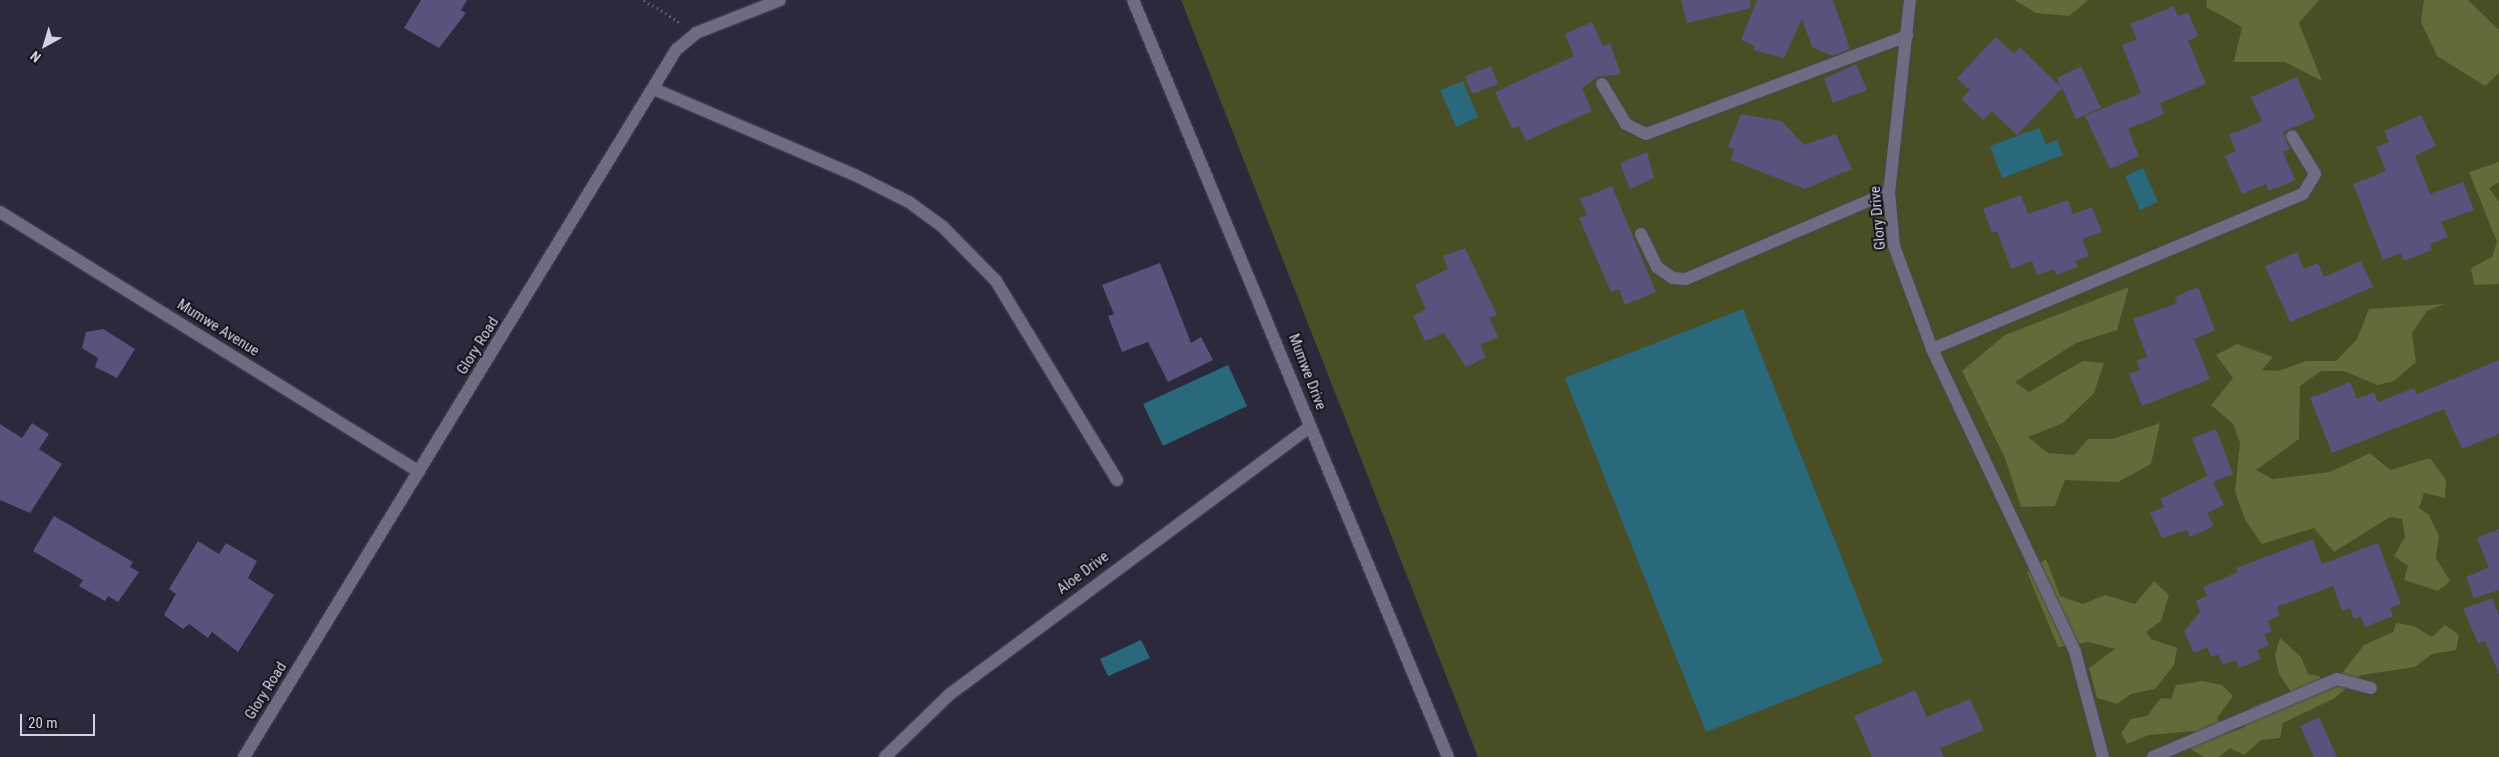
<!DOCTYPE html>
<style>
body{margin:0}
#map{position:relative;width:2499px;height:757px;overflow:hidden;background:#2d293d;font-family:"Roboto Condensed",sans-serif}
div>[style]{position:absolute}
.green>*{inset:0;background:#494e24}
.forest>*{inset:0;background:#646a39}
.water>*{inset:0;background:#29697b}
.building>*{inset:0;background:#5a517c}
.path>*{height:3px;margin-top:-1.5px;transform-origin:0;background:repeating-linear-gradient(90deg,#6f6c7d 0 1px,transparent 0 5px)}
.roads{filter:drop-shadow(0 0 1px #4a4758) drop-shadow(0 0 1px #4a4758)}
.service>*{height:12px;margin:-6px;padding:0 6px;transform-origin:6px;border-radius:6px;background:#6f6b82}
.minor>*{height:12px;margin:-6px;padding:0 6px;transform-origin:6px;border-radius:6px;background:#6f6b82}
span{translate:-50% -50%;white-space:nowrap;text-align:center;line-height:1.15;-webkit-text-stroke:4px #15131c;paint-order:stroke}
.street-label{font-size:15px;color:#d3d1df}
.north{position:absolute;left:20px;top:20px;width:50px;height:50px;-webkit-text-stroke:4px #15131c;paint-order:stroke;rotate:219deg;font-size:14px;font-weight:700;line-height:20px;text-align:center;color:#d3d1df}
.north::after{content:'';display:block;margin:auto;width:18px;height:22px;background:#d3d1df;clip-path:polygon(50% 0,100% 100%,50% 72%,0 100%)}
.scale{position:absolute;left:20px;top:714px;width:75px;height:22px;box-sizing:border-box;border:2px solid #d3d1df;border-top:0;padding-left:6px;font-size:15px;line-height:18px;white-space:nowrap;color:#d3d1df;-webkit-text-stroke:4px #15131c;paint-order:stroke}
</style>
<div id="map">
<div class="green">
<i style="clip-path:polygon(1181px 0,2499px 0,2499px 757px,1478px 757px)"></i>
</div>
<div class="forest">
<i style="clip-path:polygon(2014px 0,2088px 0,2069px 16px,2036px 13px)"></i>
<i style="clip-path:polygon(2207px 0,2319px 0,2299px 23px,2322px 81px,2285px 62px,2234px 62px,2242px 27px,2206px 7px)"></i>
<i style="clip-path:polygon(2424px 0,2468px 0,2499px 30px,2499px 73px,2485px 86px,2437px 56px,2421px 22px)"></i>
<i style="clip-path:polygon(2499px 162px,2499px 182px,2489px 188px,2499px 202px,2499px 284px,2474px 285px,2471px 268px,2492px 257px,2497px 242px,2469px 172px)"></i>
<i style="clip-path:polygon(2129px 287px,2117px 330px,2076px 343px,2015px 382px,2029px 392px,2083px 361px,2104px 363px,2094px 393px,2063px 423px,2028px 437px,2048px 453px,2074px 455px,2088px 439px,2112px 439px,2160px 423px,2151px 464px,2118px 482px,2065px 480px,2055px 506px,2021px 507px,2005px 458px,1962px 371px,2005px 335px)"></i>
<i style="clip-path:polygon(2444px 304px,2427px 311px,2412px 333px,2416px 362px,2394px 381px,2377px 385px,2344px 371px,2321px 371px,2300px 386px,2299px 439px,2256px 470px,2273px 479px,2330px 472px,2370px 453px,2390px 470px,2430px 458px,2446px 480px,2445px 498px,2424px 493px,2419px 508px,2429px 515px,2439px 536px,2436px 558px,2450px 581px,2438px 591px,2404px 580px,2408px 566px,2394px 556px,2405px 537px,2402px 519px,2390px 517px,2334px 552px,2314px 528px,2262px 544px,2245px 520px,2235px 491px,2240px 443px,2233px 424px,2211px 405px,2233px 378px,2216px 355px,2237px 344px,2273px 357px,2262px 370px,2278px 371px,2306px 361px,2336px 361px,2357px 339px,2369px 309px)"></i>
<i style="clip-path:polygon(2046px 559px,2060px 596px,2083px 604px,2105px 595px,2135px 604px,2154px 581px,2169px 595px,2161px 621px,2146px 632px,2151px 639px,2177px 648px,2174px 665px,2155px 689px,2131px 694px,2117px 704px,2097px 698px,2089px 668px,2115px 649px,2089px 642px,2058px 647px,2027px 572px)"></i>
<i style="clip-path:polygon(2396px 623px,2414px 626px,2432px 637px,2445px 625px,2459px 635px,2456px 650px,2432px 654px,2415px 667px,2361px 675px,2335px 698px,2283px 723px,2280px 738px,2261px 740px,2244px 755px,2230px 748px,2219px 757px,2204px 757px,2190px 749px,2195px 731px,2149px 735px,2127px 744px,2121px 733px,2131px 719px,2147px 716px,2161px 698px,2171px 699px,2176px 685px,2203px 681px,2222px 685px,2233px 696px,2217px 718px,2225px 734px,2245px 727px,2251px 707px,2291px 692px,2279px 674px,2275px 655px,2280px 638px,2301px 657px,2308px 674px,2319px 676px,2329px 690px,2364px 645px,2393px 632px)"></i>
</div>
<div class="water">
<i style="clip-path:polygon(1463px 81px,1478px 117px,1456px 127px,1440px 90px)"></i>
<i style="clip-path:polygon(2039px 128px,2046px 144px,2057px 140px,2063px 155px,2002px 178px,1990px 146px)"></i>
<i style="clip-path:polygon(2143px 168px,2158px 202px,2140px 210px,2125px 176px)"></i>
<i style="clip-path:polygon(1743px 309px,1883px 662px,1706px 732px,1565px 378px)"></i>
<i style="clip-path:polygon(1228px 365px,1247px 406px,1163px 446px,1143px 404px)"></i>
<i style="clip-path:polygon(1141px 640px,1150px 658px,1108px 676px,1100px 659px)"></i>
</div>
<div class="building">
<i style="clip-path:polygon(421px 0,467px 0,461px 10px,466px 13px,439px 48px,404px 28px)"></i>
<i style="clip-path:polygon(1681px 0,1750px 0,1751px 8px,1687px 23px)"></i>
<i style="clip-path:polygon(1757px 0,1833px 0,1850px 49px,1832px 56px,1812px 47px,1802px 19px,1784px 58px,1753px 50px,1755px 46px,1741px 40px)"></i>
<i style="clip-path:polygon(2174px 6px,2178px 16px,2188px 12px,2198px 36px,2188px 41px,2206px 84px,2160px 103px,2164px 114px,2128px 129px,2139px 156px,2110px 169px,2085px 116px,2141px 93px,2122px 45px,2137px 39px,2130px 24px)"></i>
<i style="clip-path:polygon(1592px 22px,1603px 46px,1610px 43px,1621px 74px,1598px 77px,1582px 88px,1592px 111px,1526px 141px,1519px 126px,1512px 129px,1495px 92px,1574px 56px,1565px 34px)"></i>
<i style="clip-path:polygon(1996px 37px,2014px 54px,2020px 47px,2060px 86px,2057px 78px,2081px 66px,2101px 108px,2076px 119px,2062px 88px,2017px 135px,1992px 111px,1983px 120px,1961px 99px,1970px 90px,1957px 78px)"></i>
<i style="clip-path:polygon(1856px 64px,1867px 90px,1833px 103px,1824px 79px)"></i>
<i style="clip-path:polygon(1491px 66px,1498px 84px,1472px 94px,1465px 76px)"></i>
<i style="clip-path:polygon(2297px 77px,2315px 118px,2283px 132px,2290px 149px,2283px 152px,2295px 180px,2269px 191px,2266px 184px,2242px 194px,2225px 156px,2236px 151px,2229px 135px,2262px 121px,2251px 97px)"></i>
<i style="clip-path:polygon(1741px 114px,1782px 121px,1804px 145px,1836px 134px,1852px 169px,1805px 189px,1731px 160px,1734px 149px,1728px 147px)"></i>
<i style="clip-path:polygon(2421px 115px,2436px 146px,2415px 156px,2430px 194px,2463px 182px,2474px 210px,2441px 222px,2448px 237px,2430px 244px,2432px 250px,2404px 261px,2401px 253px,2383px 260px,2353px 184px,2386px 171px,2376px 147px,2389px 142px,2384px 131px)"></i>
<i style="clip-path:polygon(1647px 152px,1654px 178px,1630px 189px,1620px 163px)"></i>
<i style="clip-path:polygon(1612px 186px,1656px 292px,1625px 305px,1619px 289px,1611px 292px,1579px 218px,1587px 215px,1580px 199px)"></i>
<i style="clip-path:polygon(2021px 195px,2028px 214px,2068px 200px,2073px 214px,2092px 207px,2102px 232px,2082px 239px,2089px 256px,2075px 261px,2078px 267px,2056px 275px,2054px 269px,2037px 275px,2032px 261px,2011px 269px,1997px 231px,1992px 233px,1983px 209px)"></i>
<i style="clip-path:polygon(1465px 248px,1497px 315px,1489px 318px,1498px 337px,1480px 345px,1486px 357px,1466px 367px,1444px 333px,1425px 341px,1413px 316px,1426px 309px,1415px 285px,1448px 269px,1443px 256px)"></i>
<i style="clip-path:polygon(2297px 252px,2304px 269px,2318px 263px,2324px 277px,2361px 261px,2373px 287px,2290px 322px,2265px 266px)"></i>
<i style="clip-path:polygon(1160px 263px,1191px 343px,1201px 337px,1213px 360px,1168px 382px,1148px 342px,1122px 352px,1108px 316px,1114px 314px,1102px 285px)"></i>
<i style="clip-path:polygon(2198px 287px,2215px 330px,2194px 339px,2210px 379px,2142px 406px,2129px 374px,2140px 370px,2136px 361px,2147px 357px,2133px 319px,2177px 303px,2175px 297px)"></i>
<i style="clip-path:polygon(103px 329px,135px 349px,117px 378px,95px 367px,98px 358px,82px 348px,86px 332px)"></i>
<i style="clip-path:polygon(2499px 360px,2499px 434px,2462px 449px,2444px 409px,2332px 453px,2310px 398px,2350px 382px,2357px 399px,2374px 392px,2378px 402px,2414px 388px,2417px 394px)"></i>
<i style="clip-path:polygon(32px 423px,49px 434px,39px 449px,62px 464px,30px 513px,0 500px,0 424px,22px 438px)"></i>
<i style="clip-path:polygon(2216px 429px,2233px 474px,2213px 482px,2224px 505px,2207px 513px,2214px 526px,2190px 537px,2187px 530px,2162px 538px,2150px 513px,2164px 507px,2160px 499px,2207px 476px,2192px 438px)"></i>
<i style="clip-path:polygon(54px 516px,133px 562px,130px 567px,139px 572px,118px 602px,108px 596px,105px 601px,79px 586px,83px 580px,33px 551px)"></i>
<i style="clip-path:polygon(2499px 529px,2499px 590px,2474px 598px,2466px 577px,2489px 567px,2477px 538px)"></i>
<i style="clip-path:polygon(2313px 539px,2322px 564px,2378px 543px,2401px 604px,2390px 608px,2393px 616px,2365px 627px,2361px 617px,2354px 619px,2350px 608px,2342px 611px,2333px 586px,2277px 607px,2280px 615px,2268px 621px,2272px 631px,2264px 634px,2269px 645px,2257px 650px,2261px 659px,2239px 668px,2236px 660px,2223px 665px,2218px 654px,2211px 657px,2207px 647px,2194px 653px,2184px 631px,2200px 612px,2196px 601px,2207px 596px,2203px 587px,2238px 572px,2236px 568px)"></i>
<i style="clip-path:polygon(198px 541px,219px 554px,226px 543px,257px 561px,248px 578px,274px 595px,238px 652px,212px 632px,208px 638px,189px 624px,183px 629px,164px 615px,176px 594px,169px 589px)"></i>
<i style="clip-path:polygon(2492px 598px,2499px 615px,2499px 674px,2485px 641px,2478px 643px,2463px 609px)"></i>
<i style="clip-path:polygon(1915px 690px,1927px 717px,1970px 699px,1984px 730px,1940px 748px,1944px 757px,1872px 757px,1854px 716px)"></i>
<i style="clip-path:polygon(2319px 717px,2337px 757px,2314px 757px,2300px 726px)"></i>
</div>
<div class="path">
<i style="left:644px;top:0;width:44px;rotate:31.9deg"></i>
</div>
<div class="roads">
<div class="service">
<i style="left:1602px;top:84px;width:47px;rotate:59deg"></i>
<i style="left:1626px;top:124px;width:22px;rotate:27deg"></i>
<i style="left:1646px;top:134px;width:279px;rotate:-20.6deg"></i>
<i style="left:654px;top:89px;width:219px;rotate:23.2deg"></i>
<i style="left:855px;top:175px;width:60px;rotate:26.6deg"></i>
<i style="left:909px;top:202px;width:42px;rotate:36.3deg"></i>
<i style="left:943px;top:227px;width:76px;rotate:45.5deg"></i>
<i style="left:996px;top:281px;width:233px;rotate:58.7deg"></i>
<i style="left:1641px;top:234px;width:37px;rotate:64deg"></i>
<i style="left:1657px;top:267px;width:19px;rotate:35deg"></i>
<i style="left:1673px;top:278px;width:13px;rotate:4deg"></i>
<i style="left:1686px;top:279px;width:221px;rotate:-23.2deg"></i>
<i style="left:1932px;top:349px;width:402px;rotate:-22.7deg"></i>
<i style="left:2303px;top:194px;width:23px;rotate:-59deg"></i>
<i style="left:2315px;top:174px;width:44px;rotate:-121.2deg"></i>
<i style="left:2153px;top:757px;width:200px;rotate:-23deg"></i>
<i style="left:2337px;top:679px;width:35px;rotate:15deg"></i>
</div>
<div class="minor">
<i style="left:1133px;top:0;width:820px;rotate:67.41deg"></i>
<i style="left:1910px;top:0;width:193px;rotate:96.2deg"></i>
<i style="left:1889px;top:192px;width:54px;rotate:84.7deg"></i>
<i style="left:1894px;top:246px;width:110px;rotate:69.7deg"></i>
<i style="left:1932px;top:349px;width:335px;rotate:64.7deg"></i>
<i style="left:2075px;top:652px;width:109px;rotate:75.1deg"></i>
<i style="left:0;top:212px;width:493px;rotate:31.8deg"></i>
<i style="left:244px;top:757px;width:829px;rotate:-58.57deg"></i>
<i style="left:676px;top:50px;width:26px;rotate:-40deg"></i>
<i style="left:696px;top:33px;width:90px;rotate:-21.4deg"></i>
<i style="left:885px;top:757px;width:91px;rotate:-44.1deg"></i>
<i style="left:950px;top:694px;width:448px;rotate:-36.6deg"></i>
</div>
</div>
<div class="street-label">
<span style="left:1878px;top:218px;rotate:-95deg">Glory Drive</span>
<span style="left:218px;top:328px;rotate:32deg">Mumwe Avenue</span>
<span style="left:478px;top:346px;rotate:-58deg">Glory Road</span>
<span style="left:1307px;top:372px;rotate:69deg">Mumwe Drive</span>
<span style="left:1083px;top:573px;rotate:-37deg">Aloe Drive</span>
<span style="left:266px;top:691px;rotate:-58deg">Glory Road</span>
</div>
<div class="north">N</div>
<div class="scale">20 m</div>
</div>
